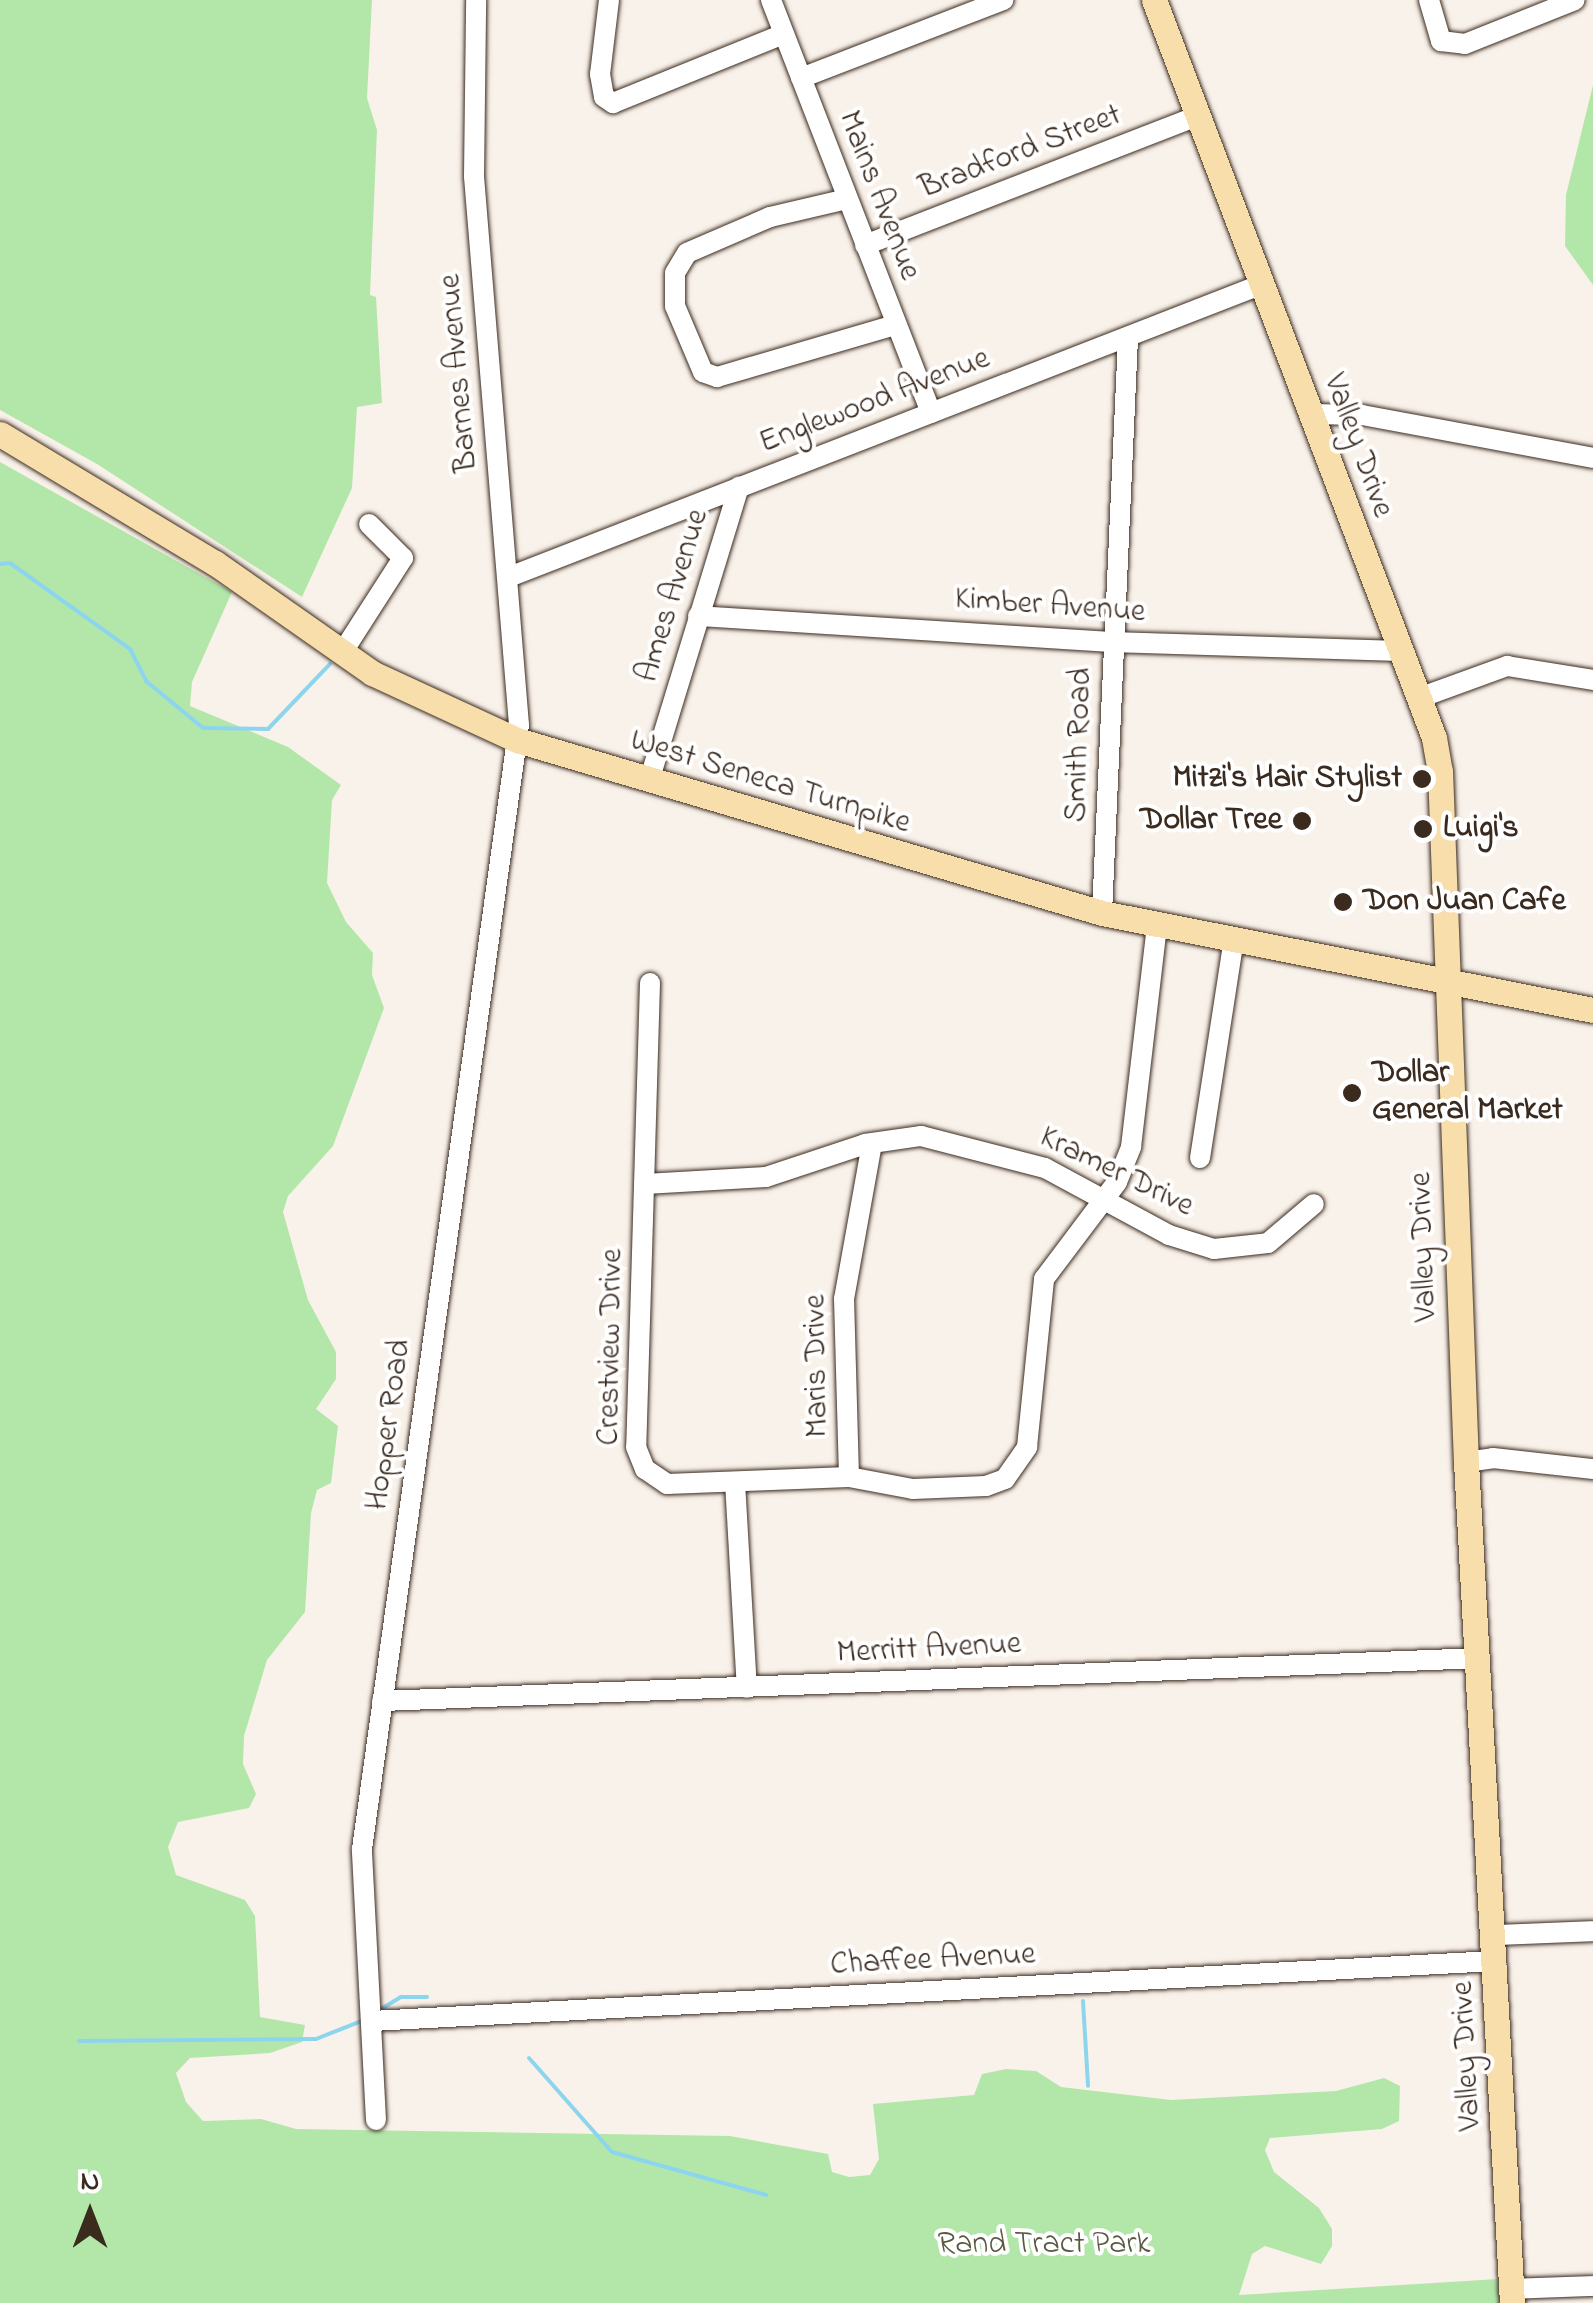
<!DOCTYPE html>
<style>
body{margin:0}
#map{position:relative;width:1593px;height:2303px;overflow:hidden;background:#f9f2ea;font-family:"Indie Flower",sans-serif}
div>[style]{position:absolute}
.green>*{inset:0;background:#b3e7a9}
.stream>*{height:4px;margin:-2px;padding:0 2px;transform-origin:2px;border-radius:2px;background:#8dd5ee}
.roads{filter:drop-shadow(0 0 2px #3b2a1e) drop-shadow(0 0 2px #3b2a1e)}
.minor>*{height:20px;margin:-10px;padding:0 10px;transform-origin:10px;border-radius:10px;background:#fff}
.major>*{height:25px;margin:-12.5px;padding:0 12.5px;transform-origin:12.5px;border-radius:12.5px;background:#f8deab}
.dots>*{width:28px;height:28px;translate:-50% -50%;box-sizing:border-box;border:5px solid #fff;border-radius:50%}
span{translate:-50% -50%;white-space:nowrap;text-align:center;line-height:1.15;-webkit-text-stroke:8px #fff;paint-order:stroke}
.street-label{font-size:32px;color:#3b2a1e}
.poi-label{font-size:32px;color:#3b2a1e;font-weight:700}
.right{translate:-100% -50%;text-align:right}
.left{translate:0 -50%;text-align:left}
.park-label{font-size:32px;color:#595941}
.north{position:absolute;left:40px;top:2163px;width:100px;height:100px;-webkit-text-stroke:8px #fff;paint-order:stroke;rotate:0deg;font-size:28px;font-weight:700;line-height:40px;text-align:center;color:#3b2a1e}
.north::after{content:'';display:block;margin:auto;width:35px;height:45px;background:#3b2a1e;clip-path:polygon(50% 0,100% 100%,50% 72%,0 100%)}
</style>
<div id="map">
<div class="green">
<i style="clip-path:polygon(0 0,372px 0,367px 98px,377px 130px,370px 295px,376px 297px,382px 403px,357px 407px,352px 488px,302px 597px,97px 464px,0 410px)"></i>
<i style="clip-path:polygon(1593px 85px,1593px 285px,1565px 246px,1566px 195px)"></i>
<i style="clip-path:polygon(0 462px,232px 592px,192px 682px,190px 706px,288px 747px,341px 785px,332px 800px,327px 883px,346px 922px,373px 953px,372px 975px,384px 1008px,333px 1146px,288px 1196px,283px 1212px,308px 1300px,336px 1352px,336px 1379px,316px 1409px,338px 1426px,331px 1483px,317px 1490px,311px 1513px,305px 1612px,267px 1660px,244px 1736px,243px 1764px,256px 1794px,249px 1808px,178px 1822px,168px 1847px,176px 1875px,245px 1900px,255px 1916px,260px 2017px,305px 2025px,302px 2042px,270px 2053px,190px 2058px,176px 2073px,186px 2102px,203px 2121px,261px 2119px,296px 2129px,730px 2136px,828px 2154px,832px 2172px,849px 2177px,870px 2175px,879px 2159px,873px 2104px,974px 2095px,982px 2074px,1006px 2069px,1036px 2071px,1061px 2087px,1171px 2100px,1336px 2091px,1384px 2078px,1400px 2086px,1399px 2121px,1382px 2129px,1270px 2138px,1265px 2150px,1274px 2172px,1319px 2208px,1332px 2229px,1332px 2246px,1321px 2264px,1265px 2246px,1252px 2254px,1239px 2295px,1498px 2279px,1500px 2303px,0 2303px)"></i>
</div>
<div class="stream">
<i style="left:0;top:564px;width:10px;rotate:-6deg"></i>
<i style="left:10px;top:563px;width:148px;rotate:35.6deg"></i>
<i style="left:130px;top:649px;width:36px;rotate:63deg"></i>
<i style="left:146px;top:681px;width:74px;rotate:39.5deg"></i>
<i style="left:203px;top:728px;width:65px;rotate:0.9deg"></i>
<i style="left:268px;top:729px;width:90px;rotate:-46.4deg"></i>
<i style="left:1083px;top:2001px;width:85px;rotate:86.6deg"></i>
<i style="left:376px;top:2012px;width:29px;rotate:-31deg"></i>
<i style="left:401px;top:1997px;width:26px"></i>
<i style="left:79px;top:2041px;width:237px;rotate:-0.5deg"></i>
<i style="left:316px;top:2039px;width:52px;rotate:-21.6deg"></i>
<i style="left:529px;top:2058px;width:125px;rotate:48.6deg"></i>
<i style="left:612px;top:2152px;width:160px;rotate:15.6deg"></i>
</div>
<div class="roads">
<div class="minor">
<i style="left:609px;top:0;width:75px;rotate:96.9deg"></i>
<i style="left:600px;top:74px;width:23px;rotate:80deg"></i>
<i style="left:604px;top:97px;width:11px;rotate:34deg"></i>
<i style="left:613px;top:103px;width:184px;rotate:-22deg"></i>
<i style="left:771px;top:0;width:443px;rotate:68.8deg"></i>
<i style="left:1429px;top:0;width:43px;rotate:73.7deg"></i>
<i style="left:1441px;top:41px;width:24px;rotate:7deg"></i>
<i style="left:1465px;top:44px;width:118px;rotate:-21.8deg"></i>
<i style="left:801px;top:78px;width:217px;rotate:-21.1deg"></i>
<i style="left:847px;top:199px;width:79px;rotate:166.8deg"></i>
<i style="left:770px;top:217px;width:90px;rotate:156.6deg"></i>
<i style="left:687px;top:253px;width:23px;rotate:121deg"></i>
<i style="left:675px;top:273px;width:33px;rotate:90deg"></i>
<i style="left:675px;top:306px;width:72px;rotate:67deg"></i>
<i style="left:703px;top:372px;width:15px;rotate:20deg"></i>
<i style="left:717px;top:377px;width:185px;rotate:-16.3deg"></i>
<i style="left:865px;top:245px;width:357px;rotate:-21.2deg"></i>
<i style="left:1311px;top:414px;width:51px;rotate:1.1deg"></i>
<i style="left:1362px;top:415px;width:235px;rotate:10.5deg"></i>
<i style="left:509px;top:577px;width:809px;rotate:-21.24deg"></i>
<i style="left:698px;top:616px;width:416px;rotate:3.6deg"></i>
<i style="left:1113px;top:642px;width:285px;rotate:1.8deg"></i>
<i style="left:342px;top:653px;width:113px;rotate:-57.3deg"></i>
<i style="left:403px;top:558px;width:48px;rotate:-135deg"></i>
<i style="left:1419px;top:698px;width:94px;rotate:-20deg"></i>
<i style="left:1507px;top:666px;width:87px;rotate:9.2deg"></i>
<i style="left:649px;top:781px;width:308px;rotate:-73deg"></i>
<i style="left:1102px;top:913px;width:575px;rotate:-87.41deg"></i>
<i style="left:650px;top:983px;width:464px;rotate:91.7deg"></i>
<i style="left:636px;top:1447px;width:24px;rotate:68deg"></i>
<i style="left:645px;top:1469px;width:27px;rotate:34deg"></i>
<i style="left:667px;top:1484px;width:182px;rotate:-2.2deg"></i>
<i style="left:849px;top:1477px;width:65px;rotate:10.6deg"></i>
<i style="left:913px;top:1489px;width:73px;rotate:-2.4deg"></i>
<i style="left:986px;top:1486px;width:20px;rotate:-20deg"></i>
<i style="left:1005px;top:1479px;width:39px;rotate:-55deg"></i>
<i style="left:1027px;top:1447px;width:169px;rotate:-84.2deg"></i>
<i style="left:1044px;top:1279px;width:121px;rotate:-53deg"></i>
<i style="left:1117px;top:1182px;width:38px;rotate:-68deg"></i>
<i style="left:1131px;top:1147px;width:222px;rotate:-83.3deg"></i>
<i style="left:1200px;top:1158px;width:217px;rotate:-81.2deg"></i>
<i style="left:645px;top:1184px;width:121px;rotate:-3.3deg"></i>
<i style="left:766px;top:1177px;width:104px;rotate:-18.4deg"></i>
<i style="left:865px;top:1144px;width:57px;rotate:-8.1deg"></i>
<i style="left:921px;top:1136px;width:128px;rotate:14.5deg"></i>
<i style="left:1045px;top:1168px;width:141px;rotate:28.4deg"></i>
<i style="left:1169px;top:1235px;width:47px;rotate:17.3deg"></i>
<i style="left:1214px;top:1249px;width:54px;rotate:-6.3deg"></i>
<i style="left:1268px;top:1243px;width:60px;rotate:-40.3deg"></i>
<i style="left:1466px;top:1462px;width:27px;rotate:-8deg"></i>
<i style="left:1493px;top:1458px;width:101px;rotate:6.3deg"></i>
<i style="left:849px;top:1477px;width:178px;rotate:-91.6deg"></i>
<i style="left:844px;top:1299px;width:158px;rotate:-79.8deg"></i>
<i style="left:735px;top:1482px;width:206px;rotate:86.7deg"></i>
<i style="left:382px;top:1701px;width:1098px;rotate:-2.24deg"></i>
<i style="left:1495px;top:1935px;width:98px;rotate:-2.3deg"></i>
<i style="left:372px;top:2021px;width:1126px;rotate:-3.06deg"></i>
<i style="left:376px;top:2120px;width:271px;rotate:-93deg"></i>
<i style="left:362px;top:1849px;width:1135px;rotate:-82.05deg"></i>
<i style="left:519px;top:725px;width:551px;rotate:-94.69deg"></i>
<i style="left:474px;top:176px;width:176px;rotate:-89.3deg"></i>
<i style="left:1511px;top:2289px;width:82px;rotate:-2.1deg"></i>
</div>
<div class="major">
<i style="left:1154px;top:0;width:789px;rotate:69.22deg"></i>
<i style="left:1434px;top:738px;width:34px;rotate:80deg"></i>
<i style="left:1440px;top:771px;width:691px;rotate:87.85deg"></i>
<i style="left:1466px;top:1462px;width:842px;rotate:86.87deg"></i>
<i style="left:0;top:434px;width:251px;rotate:31deg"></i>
<i style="left:215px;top:563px;width:192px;rotate:35deg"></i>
<i style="left:372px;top:673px;width:160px;rotate:24.8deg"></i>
<i style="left:517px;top:740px;width:610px;rotate:16.47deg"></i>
<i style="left:1102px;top:913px;width:500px;rotate:11.18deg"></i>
</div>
</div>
<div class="dots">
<i style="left:1422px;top:779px;background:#3b2a1e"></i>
<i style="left:1302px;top:821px;background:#3b2a1e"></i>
<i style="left:1423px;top:829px;background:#3b2a1e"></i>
<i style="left:1343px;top:902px;background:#3b2a1e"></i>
<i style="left:1352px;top:1093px;background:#3b2a1e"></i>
</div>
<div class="street-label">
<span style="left:1021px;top:153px;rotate:-21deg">Bradford Street</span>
<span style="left:878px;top:196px;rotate:69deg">Mains Avenue</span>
<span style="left:460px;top:373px;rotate:-95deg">Barnes Avenue</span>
<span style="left:875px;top:402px;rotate:-21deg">Englewood Avenue</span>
<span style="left:1357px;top:446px;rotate:70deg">Valley Drive</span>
<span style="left:674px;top:596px;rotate:-73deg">Ames Avenue</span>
<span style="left:1050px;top:607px;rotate:4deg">Kimber Avenue</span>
<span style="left:1080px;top:745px;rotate:-88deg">Smith Road</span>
<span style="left:770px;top:783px;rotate:17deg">West Seneca Turnpike</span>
<span style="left:1116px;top:1173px;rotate:26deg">Kramer Drive</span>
<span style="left:1425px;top:1247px;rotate:-92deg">Valley Drive</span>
<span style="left:612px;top:1347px;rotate:-89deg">Crestview Drive</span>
<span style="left:818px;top:1366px;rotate:-91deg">Maris Drive</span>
<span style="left:390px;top:1425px;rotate:-82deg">Hopper Road</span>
<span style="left:929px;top:1650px;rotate:-3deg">Merritt Avenue</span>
<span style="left:933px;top:1961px;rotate:-3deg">Chaffee Avenue</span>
<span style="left:1468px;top:2056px;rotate:-93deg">Valley Drive</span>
</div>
<div class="poi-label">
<span class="right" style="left:1402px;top:779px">Mitzi's Hair Stylist</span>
<span class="right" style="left:1282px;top:821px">Dollar Tree</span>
<span class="left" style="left:1443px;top:829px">Luigi's</span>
<span class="left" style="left:1363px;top:902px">Don Juan Cafe</span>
<span class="left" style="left:1372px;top:1093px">Dollar<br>General Market</span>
</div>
<div class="park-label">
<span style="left:1044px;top:2245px">Rand Tract Park</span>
</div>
<div class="north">N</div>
</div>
